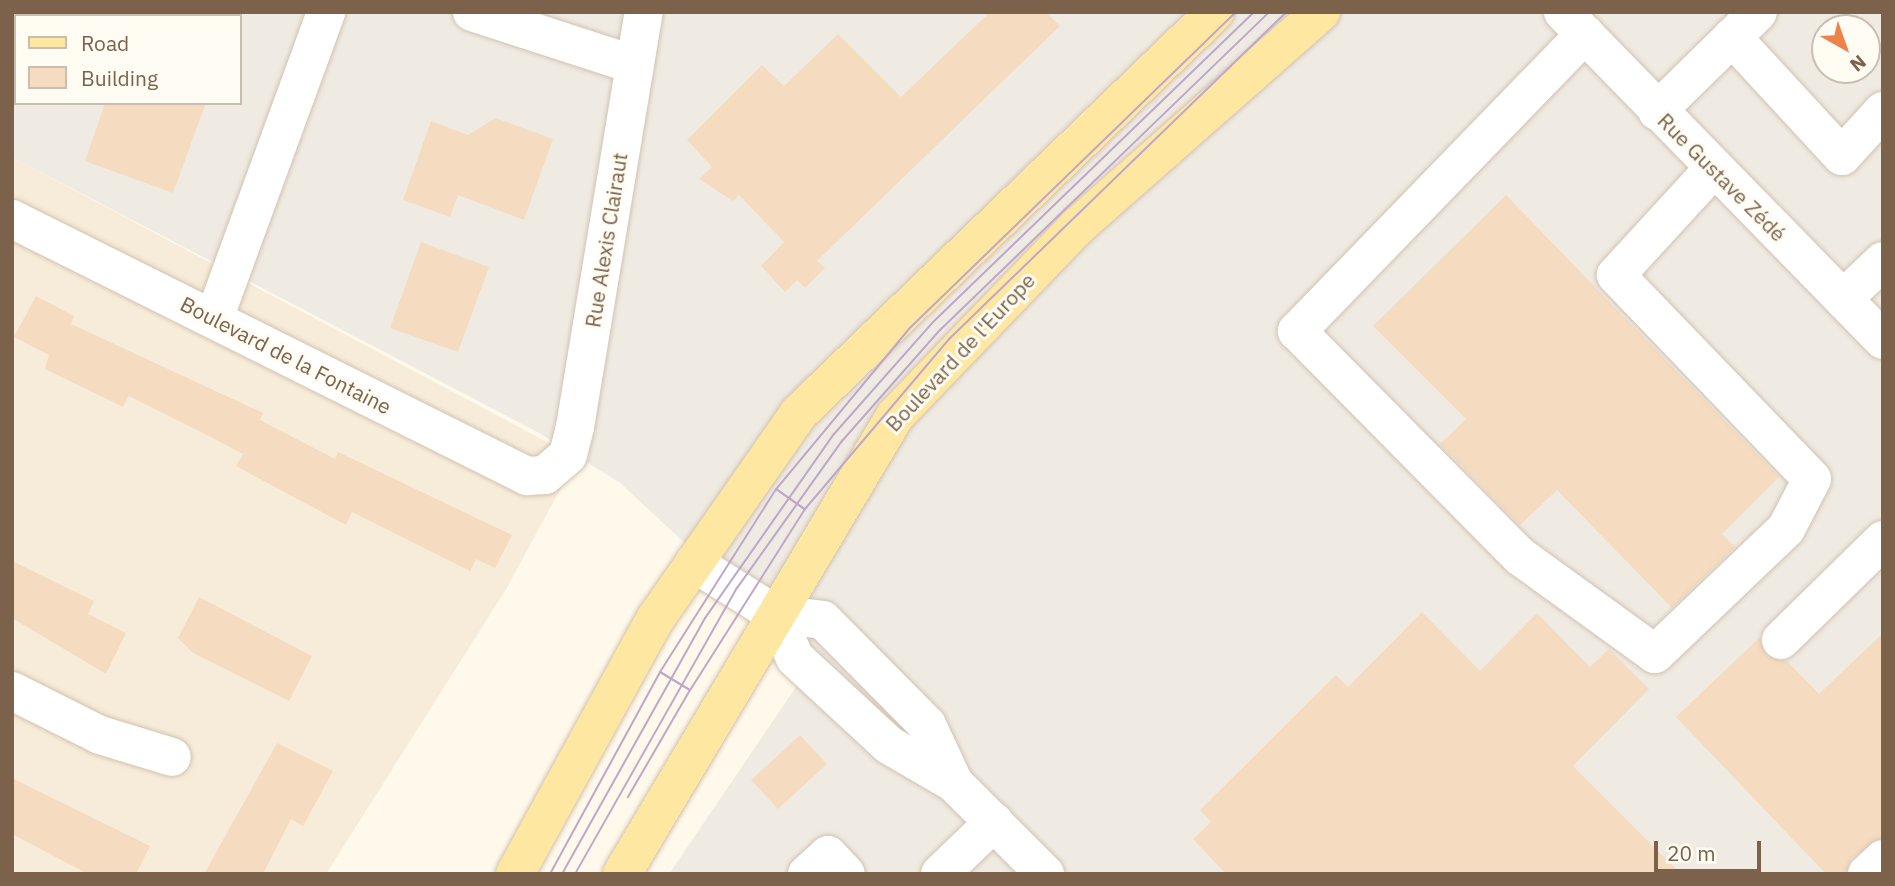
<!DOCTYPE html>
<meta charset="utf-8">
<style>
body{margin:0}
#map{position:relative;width:1895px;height:886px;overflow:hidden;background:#fef9eb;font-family:"IBM Plex Sans",sans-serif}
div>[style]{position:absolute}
.residential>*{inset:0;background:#f6ecd9}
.industrial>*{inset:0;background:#efebe3}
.building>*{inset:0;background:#f5dcc1}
.roads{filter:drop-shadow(0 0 2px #d2c2af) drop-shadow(0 0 2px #d2c2af)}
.minor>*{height:38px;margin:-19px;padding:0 19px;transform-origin:19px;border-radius:19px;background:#fff}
.major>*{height:38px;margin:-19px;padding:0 19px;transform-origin:19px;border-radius:19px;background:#fee7a1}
.tram>*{height:2px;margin:-1px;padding:0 1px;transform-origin:1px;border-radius:1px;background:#bea7ca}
span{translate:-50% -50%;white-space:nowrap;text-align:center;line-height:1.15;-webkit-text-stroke:6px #fffcf3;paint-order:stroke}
.street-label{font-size:21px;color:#7c624b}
.frame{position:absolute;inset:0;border:14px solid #7c624b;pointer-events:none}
.legend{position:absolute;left:14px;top:14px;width:228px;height:91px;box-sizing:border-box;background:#fffcf3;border:2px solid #cbbeb0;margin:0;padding:9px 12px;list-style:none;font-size:21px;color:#7c624b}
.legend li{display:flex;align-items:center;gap:14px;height:35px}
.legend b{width:35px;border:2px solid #cbbeb0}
.north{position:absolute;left:1811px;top:14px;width:70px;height:70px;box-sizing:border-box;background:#fffcf3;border:2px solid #cbbeb0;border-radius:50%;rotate:140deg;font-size:19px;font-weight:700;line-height:28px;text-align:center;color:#7c624b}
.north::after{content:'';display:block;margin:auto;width:24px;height:32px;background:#ed824b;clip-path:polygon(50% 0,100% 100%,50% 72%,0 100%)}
.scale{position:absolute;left:1654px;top:841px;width:107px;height:32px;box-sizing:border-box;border:4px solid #7c624b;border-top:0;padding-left:9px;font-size:21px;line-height:24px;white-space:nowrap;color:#7c624b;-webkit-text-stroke:5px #fffcf3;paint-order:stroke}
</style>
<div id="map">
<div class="residential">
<i style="clip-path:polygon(12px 157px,577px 458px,508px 586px,326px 874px,12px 874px)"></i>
</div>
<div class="industrial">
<i style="clip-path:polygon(evenodd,12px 12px,1883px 12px,1883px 874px,669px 874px,813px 662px,619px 482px,539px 433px,12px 157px,12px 12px,16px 16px,240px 16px,240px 103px,16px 103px,16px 16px,12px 12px,1825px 28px,1867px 28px,1867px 70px,1825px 70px,1825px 28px)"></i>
</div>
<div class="building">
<i style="clip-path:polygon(990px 12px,1046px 12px,1060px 26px,817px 261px,825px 268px,805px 288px,797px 280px,785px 292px,761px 266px,784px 242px,739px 195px,733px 201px,699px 179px,712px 167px,687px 140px,762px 65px,784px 86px,838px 34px,901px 97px)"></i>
<i style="clip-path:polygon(105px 103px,206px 103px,173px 193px,85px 161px)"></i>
<i style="clip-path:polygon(496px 118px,553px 139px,524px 220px,458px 195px,450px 217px,403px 200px,431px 121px,468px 135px)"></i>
<i style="clip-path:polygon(1506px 195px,1779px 477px,1722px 534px,1735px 547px,1672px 608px,1557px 490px,1520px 525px,1440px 444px,1466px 419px,1373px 326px)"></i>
<i style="clip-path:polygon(421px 242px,489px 267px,458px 352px,390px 328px)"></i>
<i style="clip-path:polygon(36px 296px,74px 316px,71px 324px,263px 413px,260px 420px,335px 459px,338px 452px,512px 535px,495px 568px,476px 559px,470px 571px,352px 512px,346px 525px,236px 466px,243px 454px,205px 434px,129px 396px,123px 407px,45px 369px,49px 355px,14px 337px)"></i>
<i style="clip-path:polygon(12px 561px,94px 601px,88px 614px,126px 633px,106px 674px,12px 618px)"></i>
<i style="clip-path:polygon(199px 597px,312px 656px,289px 701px,193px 653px,178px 638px)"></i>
<i style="clip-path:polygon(1422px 612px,1480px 671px,1537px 613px,1590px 667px,1609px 649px,1649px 689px,1573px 766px,1681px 874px,1226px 874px,1193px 839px,1211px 822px,1200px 810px,1336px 675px,1348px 687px)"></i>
<i style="clip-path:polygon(1883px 633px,1883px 837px,1852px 858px,1845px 874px,1826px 874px,1676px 717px,1760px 637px,1766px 656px,1787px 661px,1819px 694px)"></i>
<i style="clip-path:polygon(800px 735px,827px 764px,778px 809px,751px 780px)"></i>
<i style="clip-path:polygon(277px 743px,333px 771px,303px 826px,291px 819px,263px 874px,204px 874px)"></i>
<i style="clip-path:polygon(12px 778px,150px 846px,136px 874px,88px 874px,12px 834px)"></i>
</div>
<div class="roads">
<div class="minor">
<i style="left:472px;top:12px;width:171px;rotate:18deg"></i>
<i style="left:1563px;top:12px;width:458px;rotate:45.7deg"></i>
<i style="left:1585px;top:34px;width:414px;rotate:134.1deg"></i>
<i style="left:1297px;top:331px;width:318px;rotate:45.3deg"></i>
<i style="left:1521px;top:557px;width:165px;rotate:35.9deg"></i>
<i style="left:1655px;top:654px;width:181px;rotate:-43.7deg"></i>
<i style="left:1786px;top:529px;width:56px;rotate:-62.5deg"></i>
<i style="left:1812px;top:479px;width:283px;rotate:-133.9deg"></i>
<i style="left:1616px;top:275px;width:145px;rotate:-47.5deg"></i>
<i style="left:1732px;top:37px;width:162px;rotate:47.3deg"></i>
<i style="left:1842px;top:156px;width:61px;rotate:-47.7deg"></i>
<i style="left:1657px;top:111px;width:141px;rotate:-44.4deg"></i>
<i style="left:12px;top:219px;width:576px;rotate:26.52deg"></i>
<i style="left:527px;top:476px;width:18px;rotate:-3deg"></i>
<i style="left:545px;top:475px;width:30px;rotate:-41deg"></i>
<i style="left:568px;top:455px;width:29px;rotate:-76deg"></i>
<i style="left:575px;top:427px;width:421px;rotate:-80.6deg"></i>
<i style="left:1843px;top:299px;width:55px;rotate:-43.5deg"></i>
<i style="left:215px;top:316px;width:324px;rotate:-69.9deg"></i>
<i style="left:694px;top:563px;width:96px;rotate:32.2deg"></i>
<i style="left:775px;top:614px;width:48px;rotate:7.1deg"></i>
<i style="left:823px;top:620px;width:148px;rotate:45.3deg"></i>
<i style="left:927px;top:725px;width:64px;rotate:65deg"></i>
<i style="left:775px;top:614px;width:48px;rotate:65.6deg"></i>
<i style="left:795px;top:658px;width:128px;rotate:42.8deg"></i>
<i style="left:889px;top:745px;width:75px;rotate:30.3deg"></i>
<i style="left:954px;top:783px;width:129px;rotate:45deg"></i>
<i style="left:1781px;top:640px;width:143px;rotate:-44.4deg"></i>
<i style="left:12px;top:691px;width:98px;rotate:26.6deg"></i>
<i style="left:100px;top:735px;width:75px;rotate:17deg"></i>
<i style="left:807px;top:874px;width:28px;rotate:-42deg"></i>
<i style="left:828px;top:855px;width:26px;rotate:47deg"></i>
<i style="left:940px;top:874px;width:75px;rotate:-43.9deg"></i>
<i style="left:1867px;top:874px;width:22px;rotate:-43deg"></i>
</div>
<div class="major">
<i style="left:515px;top:874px;width:292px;rotate:-61.2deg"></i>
<i style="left:656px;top:618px;width:250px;rotate:-55.1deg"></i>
<i style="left:799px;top:413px;width:578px;rotate:-43.95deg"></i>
<i style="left:622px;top:874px;width:533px;rotate:-59.2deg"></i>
<i style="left:895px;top:416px;width:264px;rotate:-46.1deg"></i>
<i style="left:1078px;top:226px;width:324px;rotate:-41.4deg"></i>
</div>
</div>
<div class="tram">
<i style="left:1236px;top:12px;width:455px;rotate:135.9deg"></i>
<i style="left:909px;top:329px;width:208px;rotate:129.7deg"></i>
<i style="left:776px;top:489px;width:35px;rotate:35deg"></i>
<i style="left:805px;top:509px;width:223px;rotate:-49.7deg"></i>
<i style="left:949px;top:339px;width:470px;rotate:-44.1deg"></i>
<i style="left:776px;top:489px;width:35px;rotate:35deg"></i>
<i style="left:805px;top:509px;width:214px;rotate:122.4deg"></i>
<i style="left:690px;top:690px;width:35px;rotate:-149deg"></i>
<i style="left:660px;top:672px;width:217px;rotate:-57.6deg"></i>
<i style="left:550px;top:874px;width:230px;rotate:-61.4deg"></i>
<i style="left:660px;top:672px;width:35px;rotate:31deg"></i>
<i style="left:690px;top:690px;width:124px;rotate:120.1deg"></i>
<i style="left:562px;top:874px;width:293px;rotate:-60.8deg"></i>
<i style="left:705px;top:618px;width:225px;rotate:-55deg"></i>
<i style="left:834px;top:434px;width:149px;rotate:-48.5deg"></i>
<i style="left:933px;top:322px;width:446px;rotate:-44deg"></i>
<i style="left:575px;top:874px;width:329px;rotate:-60.5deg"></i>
<i style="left:737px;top:588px;width:181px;rotate:-54.5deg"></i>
<i style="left:842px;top:441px;width:148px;rotate:-48.6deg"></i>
<i style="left:940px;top:330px;width:458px;rotate:-44deg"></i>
</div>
<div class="street-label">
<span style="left:1722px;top:177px;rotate:45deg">Rue Gustave Zédé</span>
<span style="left:606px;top:240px;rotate:-81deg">Rue Alexis Clairaut</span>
<span style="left:960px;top:352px;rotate:-47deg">Boulevard de l'Europe</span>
<span style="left:286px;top:355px;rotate:27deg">Boulevard de la Fontaine</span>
</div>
<div class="frame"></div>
<ul class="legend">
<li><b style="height:9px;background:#fee7a1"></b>Road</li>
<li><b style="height:19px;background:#f5dcc1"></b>Building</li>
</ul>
<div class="north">N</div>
<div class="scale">20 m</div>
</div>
